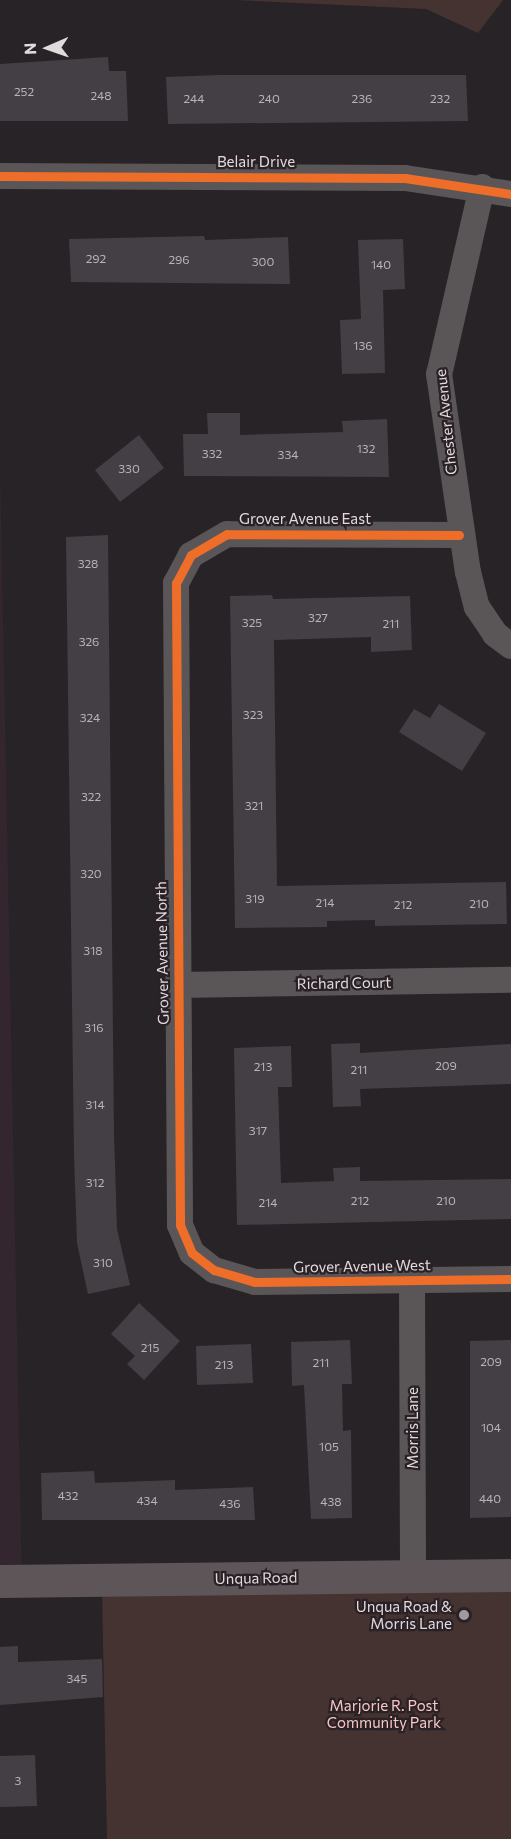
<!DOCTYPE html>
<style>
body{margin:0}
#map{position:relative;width:511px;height:1839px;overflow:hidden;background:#282326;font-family:Commissioner,sans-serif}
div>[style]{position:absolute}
.built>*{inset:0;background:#33262e}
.green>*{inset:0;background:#443331}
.building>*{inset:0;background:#443f44}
.street>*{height:26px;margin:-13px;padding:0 13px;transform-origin:13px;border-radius:13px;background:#5a5658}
.secondary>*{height:33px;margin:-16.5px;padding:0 16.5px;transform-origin:16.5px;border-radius:16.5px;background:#5d5558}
.cycleway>*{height:9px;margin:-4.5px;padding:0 4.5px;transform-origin:4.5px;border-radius:4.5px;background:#ee6e29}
.dots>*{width:16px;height:16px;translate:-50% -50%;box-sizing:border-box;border:3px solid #2a2126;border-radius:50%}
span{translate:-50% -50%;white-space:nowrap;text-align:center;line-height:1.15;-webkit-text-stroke:4.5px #2a2126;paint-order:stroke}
.number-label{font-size:12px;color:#b9b3b7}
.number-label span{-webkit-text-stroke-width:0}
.street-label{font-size:15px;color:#e0dadd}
.poi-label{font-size:15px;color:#e0dadd}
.right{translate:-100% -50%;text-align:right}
.park-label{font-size:15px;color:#f8c7c2}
.north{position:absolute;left:18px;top:18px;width:60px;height:60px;-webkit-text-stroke:4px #2a2126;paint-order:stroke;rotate:268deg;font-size:16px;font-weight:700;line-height:24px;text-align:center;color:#e0dadd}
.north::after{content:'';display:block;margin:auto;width:21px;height:27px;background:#e0dadd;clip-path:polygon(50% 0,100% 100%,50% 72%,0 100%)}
</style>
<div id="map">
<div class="built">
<i style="clip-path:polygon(0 465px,22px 1592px,0 1593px)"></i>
</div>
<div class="green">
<i style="clip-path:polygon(235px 0,503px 0,478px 33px,426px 9px)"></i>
<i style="clip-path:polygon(511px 1586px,511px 1839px,107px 1839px,102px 1591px)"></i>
</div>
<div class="building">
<i style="clip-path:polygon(108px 57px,109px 71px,126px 71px,128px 121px,0 121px,0 64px)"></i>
<i style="clip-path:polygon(219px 75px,466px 75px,468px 121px,168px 124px,166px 77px)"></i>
<i style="clip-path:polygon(204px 236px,205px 240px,288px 237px,290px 284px,71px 282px,69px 239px)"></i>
<i style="clip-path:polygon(403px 239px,405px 289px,383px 290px,385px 373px,342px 374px,340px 320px,361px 319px,358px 240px)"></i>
<i style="clip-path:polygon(207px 413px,240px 413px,240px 435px,343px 432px,342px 421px,387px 419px,389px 477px,184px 476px,183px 434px,208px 434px)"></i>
<i style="clip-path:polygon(139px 435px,164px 468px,120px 502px,95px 470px)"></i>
<i style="clip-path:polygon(108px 535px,114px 1133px,117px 1229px,130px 1285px,88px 1294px,77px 1243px,74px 1156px,66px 537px)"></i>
<i style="clip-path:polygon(272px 595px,273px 599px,410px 596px,412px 650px,371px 652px,371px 637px,274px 640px,277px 886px,506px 882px,507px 924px,375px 926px,375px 920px,327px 921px,327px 927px,235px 928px,230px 596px)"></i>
<i style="clip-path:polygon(439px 704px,486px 733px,462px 771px,399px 732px,414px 709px,430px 718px)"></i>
<i style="clip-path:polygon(360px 1043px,360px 1053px,511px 1044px,511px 1084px,360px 1089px,361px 1106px,333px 1107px,331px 1044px)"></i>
<i style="clip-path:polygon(291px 1046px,292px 1087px,278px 1087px,281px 1183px,334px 1181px,333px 1168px,360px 1167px,360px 1181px,511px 1179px,511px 1219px,237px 1225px,234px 1048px)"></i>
<i style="clip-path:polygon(139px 1303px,180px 1341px,144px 1380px,127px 1364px,135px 1356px,111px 1334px)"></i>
<i style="clip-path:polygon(350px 1340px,352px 1384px,342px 1384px,343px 1431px,351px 1430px,352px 1518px,311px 1519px,304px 1385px,292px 1386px,291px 1342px)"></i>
<i style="clip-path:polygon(511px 1340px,511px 1517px,470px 1518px,470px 1341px)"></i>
<i style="clip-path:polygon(251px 1344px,253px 1383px,197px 1385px,196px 1346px)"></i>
<i style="clip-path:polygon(94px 1471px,95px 1483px,175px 1480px,175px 1490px,253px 1487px,255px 1520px,42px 1520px,41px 1473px)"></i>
<i style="clip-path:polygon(18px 1646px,18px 1662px,102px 1659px,103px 1697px,0 1705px,0 1647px)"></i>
<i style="clip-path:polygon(35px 1755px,37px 1806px,0 1807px,0 1756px)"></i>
</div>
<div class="street">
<i style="left:0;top:176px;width:405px;rotate:0.3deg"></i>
<i style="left:405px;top:178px;width:107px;rotate:8.6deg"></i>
<i style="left:482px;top:187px;width:192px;rotate:102.9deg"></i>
<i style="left:439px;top:374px;width:200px;rotate:81.7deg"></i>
<i style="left:468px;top:572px;width:36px;rotate:76deg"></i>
<i style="left:477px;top:607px;width:32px;rotate:56deg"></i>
<i style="left:495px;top:634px;width:20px;rotate:37deg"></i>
<i style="left:459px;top:535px;width:232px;rotate:-179.8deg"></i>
<i style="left:227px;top:534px;width:42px;rotate:149.7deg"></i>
<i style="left:191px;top:555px;width:32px;rotate:118deg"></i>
<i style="left:176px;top:583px;width:642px;rotate:89.64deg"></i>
<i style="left:180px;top:1225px;width:30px;rotate:67deg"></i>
<i style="left:192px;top:1253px;width:28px;rotate:38deg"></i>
<i style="left:214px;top:1270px;width:43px;rotate:16.3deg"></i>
<i style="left:255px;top:1282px;width:256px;rotate:-0.7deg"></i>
<i style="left:178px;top:985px;width:333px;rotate:-0.9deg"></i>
<i style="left:412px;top:1280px;width:297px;rotate:89.8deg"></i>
</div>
<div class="secondary">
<i style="left:0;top:1581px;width:511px;rotate:-0.67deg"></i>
</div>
<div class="cycleway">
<i style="left:0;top:176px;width:405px;rotate:0.3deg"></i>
<i style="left:405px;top:178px;width:107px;rotate:8.6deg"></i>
<i style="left:459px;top:535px;width:232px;rotate:-179.8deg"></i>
<i style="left:227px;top:534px;width:42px;rotate:149.7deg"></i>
<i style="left:191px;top:555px;width:32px;rotate:118deg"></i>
<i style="left:176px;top:583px;width:642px;rotate:89.64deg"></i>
<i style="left:180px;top:1225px;width:30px;rotate:67deg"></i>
<i style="left:192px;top:1253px;width:28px;rotate:38deg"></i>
<i style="left:214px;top:1270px;width:43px;rotate:16.3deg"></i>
<i style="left:255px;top:1282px;width:256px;rotate:-0.7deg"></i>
</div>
<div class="dots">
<i style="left:464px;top:1615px;background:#a09a9d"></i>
</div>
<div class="number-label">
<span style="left:24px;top:92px">252</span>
<span style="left:101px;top:96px">248</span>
<span style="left:194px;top:99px">244</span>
<span style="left:269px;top:99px">240</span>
<span style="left:362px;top:99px">236</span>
<span style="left:440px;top:99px">232</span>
<span style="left:96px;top:259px">292</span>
<span style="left:179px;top:260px">296</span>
<span style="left:263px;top:262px">300</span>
<span style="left:381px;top:265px">140</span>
<span style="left:363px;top:346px">136</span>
<span style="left:366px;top:449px">132</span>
<span style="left:212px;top:454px">332</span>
<span style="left:288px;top:455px">334</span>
<span style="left:129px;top:469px">330</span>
<span style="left:88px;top:564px">328</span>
<span style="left:318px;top:618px">327</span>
<span style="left:252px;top:623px">325</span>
<span style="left:391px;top:624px">211</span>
<span style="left:89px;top:642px">326</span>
<span style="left:253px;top:715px">323</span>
<span style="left:90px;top:718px">324</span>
<span style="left:91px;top:797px">322</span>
<span style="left:254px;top:806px">321</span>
<span style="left:91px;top:874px">320</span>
<span style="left:255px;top:899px">319</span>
<span style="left:325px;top:903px">214</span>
<span style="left:479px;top:904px">210</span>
<span style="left:403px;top:905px">212</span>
<span style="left:93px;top:951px">318</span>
<span style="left:94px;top:1028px">316</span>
<span style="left:446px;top:1066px">209</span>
<span style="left:263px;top:1067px">213</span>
<span style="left:359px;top:1070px">211</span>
<span style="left:95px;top:1105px">314</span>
<span style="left:258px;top:1131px">317</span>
<span style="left:95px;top:1183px">312</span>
<span style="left:360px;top:1201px">212</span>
<span style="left:446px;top:1201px">210</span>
<span style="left:268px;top:1203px">214</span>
<span style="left:103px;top:1263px">310</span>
<span style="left:150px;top:1348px">215</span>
<span style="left:491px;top:1362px">209</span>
<span style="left:321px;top:1363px">211</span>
<span style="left:224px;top:1365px">213</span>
<span style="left:491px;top:1428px">104</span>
<span style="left:329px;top:1447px">105</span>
<span style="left:68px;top:1496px">432</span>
<span style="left:490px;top:1499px">440</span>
<span style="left:147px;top:1501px">434</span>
<span style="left:331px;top:1502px">438</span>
<span style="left:230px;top:1504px">436</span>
<span style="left:77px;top:1679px">345</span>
<span style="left:18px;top:1781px">3</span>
</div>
<div class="street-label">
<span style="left:256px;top:162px">Belair Drive</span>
<span style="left:446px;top:422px;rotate:-96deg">Chester Avenue</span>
<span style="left:305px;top:519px">Grover Avenue East</span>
<span style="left:162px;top:953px;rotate:-91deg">Grover Avenue North</span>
<span style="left:344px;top:983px;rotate:-1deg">Richard Court</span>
<span style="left:362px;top:1266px;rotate:-1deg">Grover Avenue West</span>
<span style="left:413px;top:1428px;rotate:-90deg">Morris Lane</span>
<span style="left:256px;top:1578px;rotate:-1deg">Unqua Road</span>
</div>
<div class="poi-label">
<span class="right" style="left:452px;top:1615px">Unqua Road &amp;<br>Morris Lane</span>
</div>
<div class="park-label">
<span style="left:384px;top:1714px">Marjorie R. Post<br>Community Park</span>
</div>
<div class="north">N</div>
</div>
